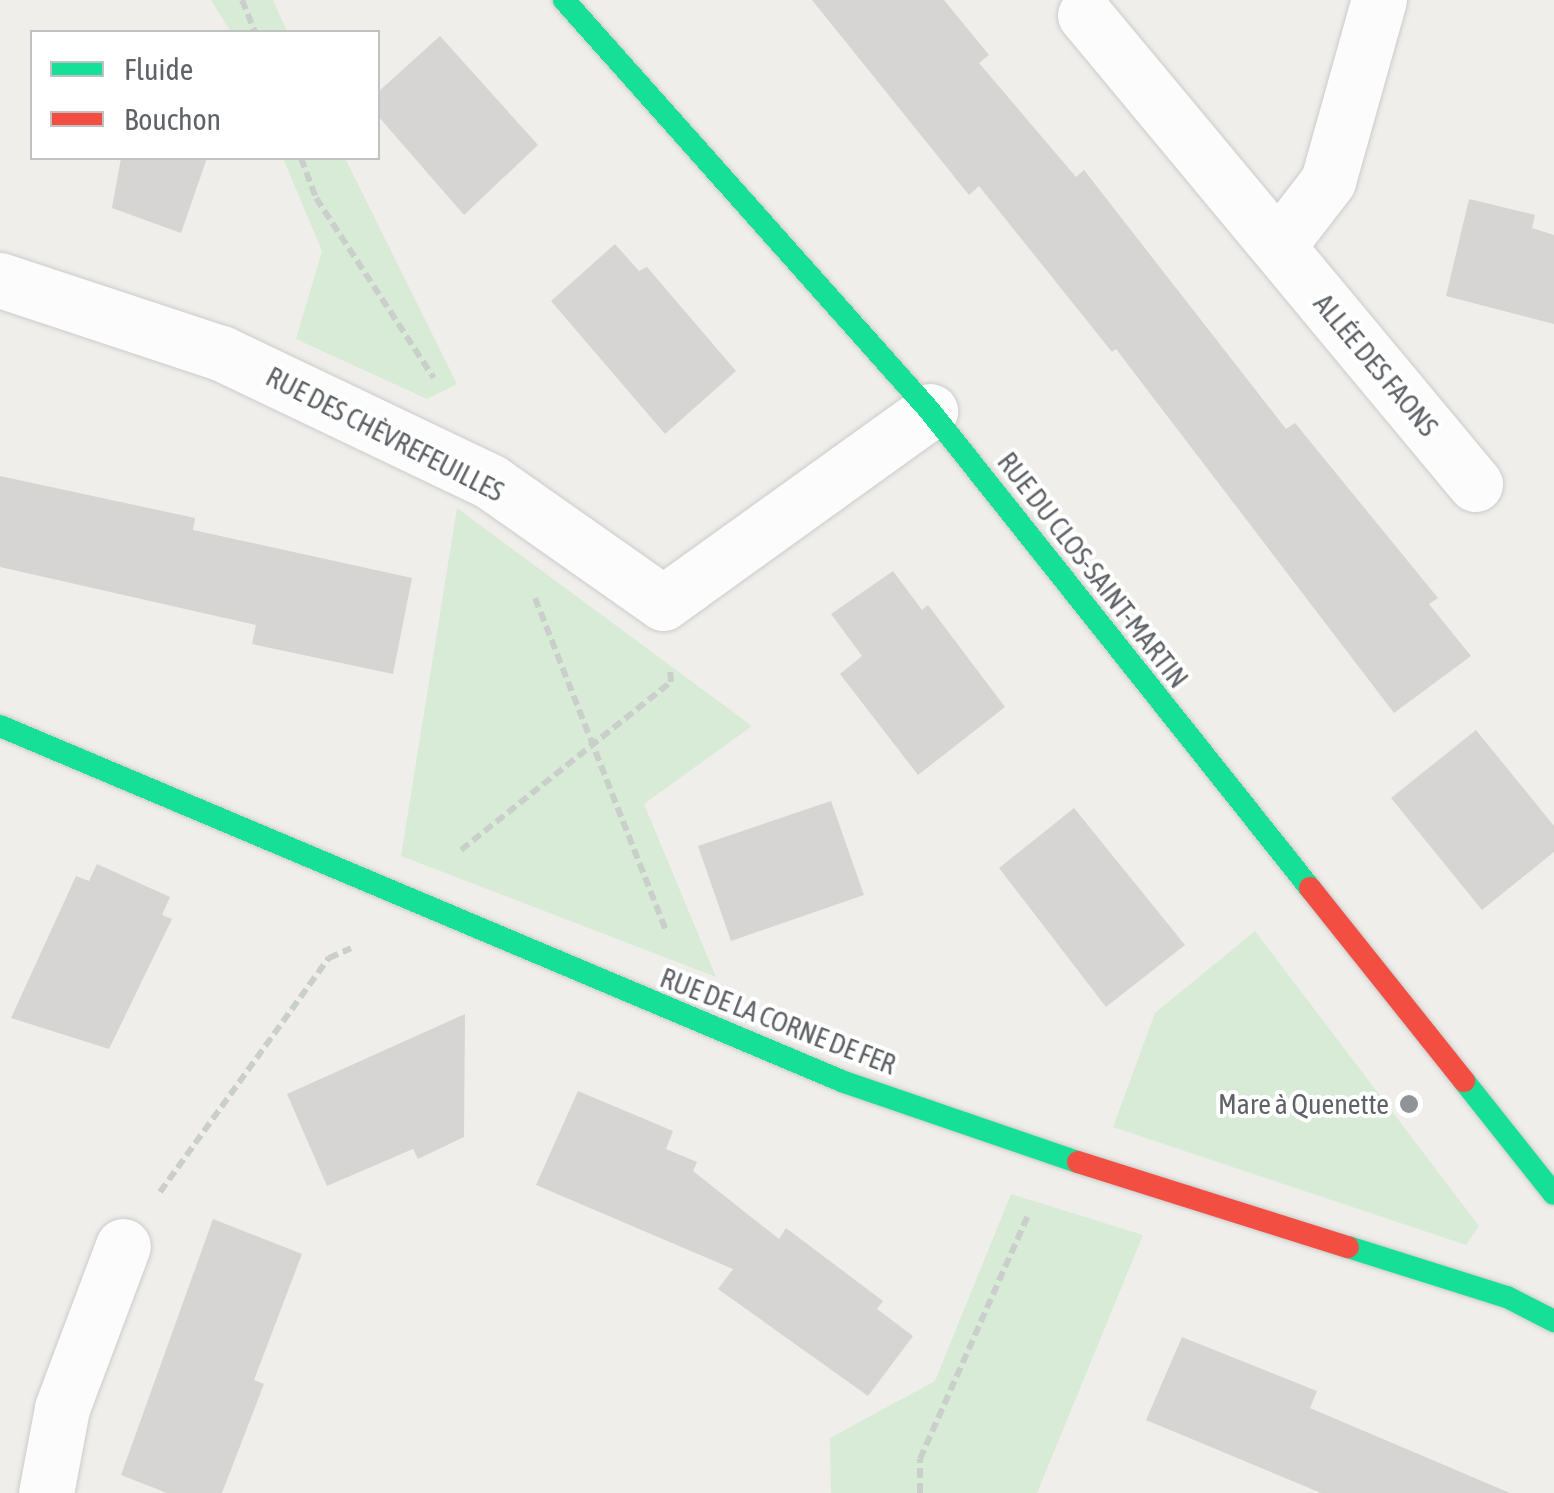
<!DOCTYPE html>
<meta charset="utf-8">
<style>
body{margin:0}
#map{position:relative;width:1554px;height:1493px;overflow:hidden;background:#efeeea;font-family:"Asap Condensed",sans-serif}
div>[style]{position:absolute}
.green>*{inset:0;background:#d8ebd6}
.building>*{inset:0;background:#d6d5d3}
.path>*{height:6px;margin-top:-3px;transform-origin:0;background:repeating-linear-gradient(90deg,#cacfcc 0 10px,transparent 0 15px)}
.roads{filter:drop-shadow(0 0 2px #cbcccc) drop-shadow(0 0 2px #cbcccc)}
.street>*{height:55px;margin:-27.5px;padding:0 27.5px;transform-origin:27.5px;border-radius:27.5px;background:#fdfcfc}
.fast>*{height:22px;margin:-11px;padding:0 11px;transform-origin:11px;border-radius:11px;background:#16e098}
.jam>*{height:22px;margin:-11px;padding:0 11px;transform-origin:11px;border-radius:11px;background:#f24e42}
.dots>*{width:28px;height:28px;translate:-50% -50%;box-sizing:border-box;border:5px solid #fff;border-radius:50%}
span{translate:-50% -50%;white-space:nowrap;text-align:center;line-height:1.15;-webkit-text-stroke:8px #fff;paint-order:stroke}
.street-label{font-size:28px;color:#5f6368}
.poi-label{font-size:28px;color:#5f6368}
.right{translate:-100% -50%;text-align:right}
.legend{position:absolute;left:30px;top:30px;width:350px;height:130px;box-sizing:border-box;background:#fff;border:2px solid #bfc1c3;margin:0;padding:12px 18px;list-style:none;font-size:30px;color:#5f6368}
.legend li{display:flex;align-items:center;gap:20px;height:50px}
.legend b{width:50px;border:2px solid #bfc1c3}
</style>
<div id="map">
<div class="green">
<i style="clip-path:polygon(211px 0,273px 0,287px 32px,231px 32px)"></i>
<i style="clip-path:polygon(283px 158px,345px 158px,457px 384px,427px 399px,296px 339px,322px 251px)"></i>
<i style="clip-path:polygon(457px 508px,752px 726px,644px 804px,716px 977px,401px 856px)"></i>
<i style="clip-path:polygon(1255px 931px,1479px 1226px,1466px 1245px,1113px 1127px,1155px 1013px)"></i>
<i style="clip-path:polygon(1011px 1194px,1143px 1235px,1037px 1493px,831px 1493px,830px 1438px,935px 1381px)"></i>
</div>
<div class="building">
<i style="clip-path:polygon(812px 0,944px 0,989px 55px,979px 63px,1076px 177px,1084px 170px,1286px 429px,1295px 423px,1438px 598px,1429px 604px,1471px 656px,1394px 713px,1116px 349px,1112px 352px,979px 186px,969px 195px)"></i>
<i style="clip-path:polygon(440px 36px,538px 145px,464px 215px,378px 116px,378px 92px)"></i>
<i style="clip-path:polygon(121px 158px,207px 158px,181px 233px,112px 208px)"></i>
<i style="clip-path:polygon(1469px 199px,1535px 215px,1532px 228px,1554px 235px,1554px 324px,1446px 296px)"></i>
<i style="clip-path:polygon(615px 244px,639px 271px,647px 267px,736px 371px,665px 434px,551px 301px)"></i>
<i style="clip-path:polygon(0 476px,195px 518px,193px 530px,412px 578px,393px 674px,252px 644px,256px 625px,0 567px)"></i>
<i style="clip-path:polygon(893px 571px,922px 610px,928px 605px,1005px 707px,918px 775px,840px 674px,862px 656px,831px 614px)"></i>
<i style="clip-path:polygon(1476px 730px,1554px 826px,1554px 852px,1482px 910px,1391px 798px)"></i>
<i style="clip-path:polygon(831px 801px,864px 895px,731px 941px,698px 846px)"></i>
<i style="clip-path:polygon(1074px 808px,1185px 945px,1106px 1007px,999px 868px)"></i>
<i style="clip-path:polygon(97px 864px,170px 897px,162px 915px,172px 919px,109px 1049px,11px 1018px,76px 876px,89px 881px)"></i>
<i style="clip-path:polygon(465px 1014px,464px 1137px,418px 1159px,413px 1149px,327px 1186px,287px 1094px)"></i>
<i style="clip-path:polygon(578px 1091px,673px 1131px,666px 1149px,697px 1162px,693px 1171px,779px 1239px,786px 1228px,883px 1301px,877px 1309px,913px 1336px,868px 1396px,718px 1289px,733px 1269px,536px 1185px)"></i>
<i style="clip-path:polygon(213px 1219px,302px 1254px,254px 1380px,264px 1384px,222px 1493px,167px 1493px,121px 1475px)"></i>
<i style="clip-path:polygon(1182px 1337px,1317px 1391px,1310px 1408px,1510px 1493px,1321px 1493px,1146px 1420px)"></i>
</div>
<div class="path">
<i style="left:242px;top:0;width:35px;rotate:68deg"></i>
<i style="left:301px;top:158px;width:43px;rotate:69.4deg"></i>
<i style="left:316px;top:198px;width:215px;rotate:56.8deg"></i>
<i style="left:535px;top:598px;width:358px;rotate:68.5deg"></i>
<i style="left:461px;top:850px;width:269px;rotate:-38.7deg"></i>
<i style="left:671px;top:682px;width:13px;rotate:-94deg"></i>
<i style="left:160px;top:1192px;width:289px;rotate:-54.2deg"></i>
<i style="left:329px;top:958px;width:24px;rotate:-24deg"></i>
<i style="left:920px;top:1493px;width:34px;rotate:-90deg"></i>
<i style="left:920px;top:1459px;width:265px;rotate:-66.1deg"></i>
</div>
<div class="roads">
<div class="street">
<i style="left:1085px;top:15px;width:610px;rotate:50.25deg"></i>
<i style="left:1278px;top:246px;width:82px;rotate:-52.4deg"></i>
<i style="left:1328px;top:181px;width:188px;rotate:-74.3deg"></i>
<i style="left:0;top:280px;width:233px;rotate:18.3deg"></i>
<i style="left:221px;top:353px;width:299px;rotate:25.5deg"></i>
<i style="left:491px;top:482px;width:210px;rotate:35.1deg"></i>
<i style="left:663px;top:603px;width:329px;rotate:-35.7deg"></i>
<i style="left:46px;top:1493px;width:86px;rotate:-79.3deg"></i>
<i style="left:62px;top:1408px;width:173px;rotate:-69.4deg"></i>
</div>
<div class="fast">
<i style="left:564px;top:0;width:550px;rotate:48.31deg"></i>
<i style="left:930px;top:411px;width:610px;rotate:51.46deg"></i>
<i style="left:0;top:726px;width:916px;rotate:22.87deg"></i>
<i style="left:844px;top:1082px;width:247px;rotate:18.9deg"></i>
<i style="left:1464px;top:1081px;width:144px;rotate:51.5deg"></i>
<i style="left:1348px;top:1247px;width:167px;rotate:17.5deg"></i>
<i style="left:1507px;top:1297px;width:53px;rotate:27.1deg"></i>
</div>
<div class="jam">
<i style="left:1310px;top:888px;width:247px;rotate:51.4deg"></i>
<i style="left:1078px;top:1162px;width:283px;rotate:17.5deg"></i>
</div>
</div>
<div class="dots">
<i style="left:1409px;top:1104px;background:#919496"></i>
</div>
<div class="street-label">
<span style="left:1376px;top:365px;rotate:50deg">ALLÉE DES FAONS</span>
<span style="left:385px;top:434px;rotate:27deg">RUE DES CHÈVREFEUILLES</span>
<span style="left:1093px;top:570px;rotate:52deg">RUE DU CLOS-SAINT-MARTIN</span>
<span style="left:778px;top:1021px;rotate:21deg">RUE DE LA CORNE DE FER</span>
</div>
<div class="poi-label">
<span class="right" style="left:1389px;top:1104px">Mare à Quenette</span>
</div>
<ul class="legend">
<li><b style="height:12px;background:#16e098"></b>Fluide</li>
<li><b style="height:12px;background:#f24e42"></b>Bouchon</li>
</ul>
</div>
